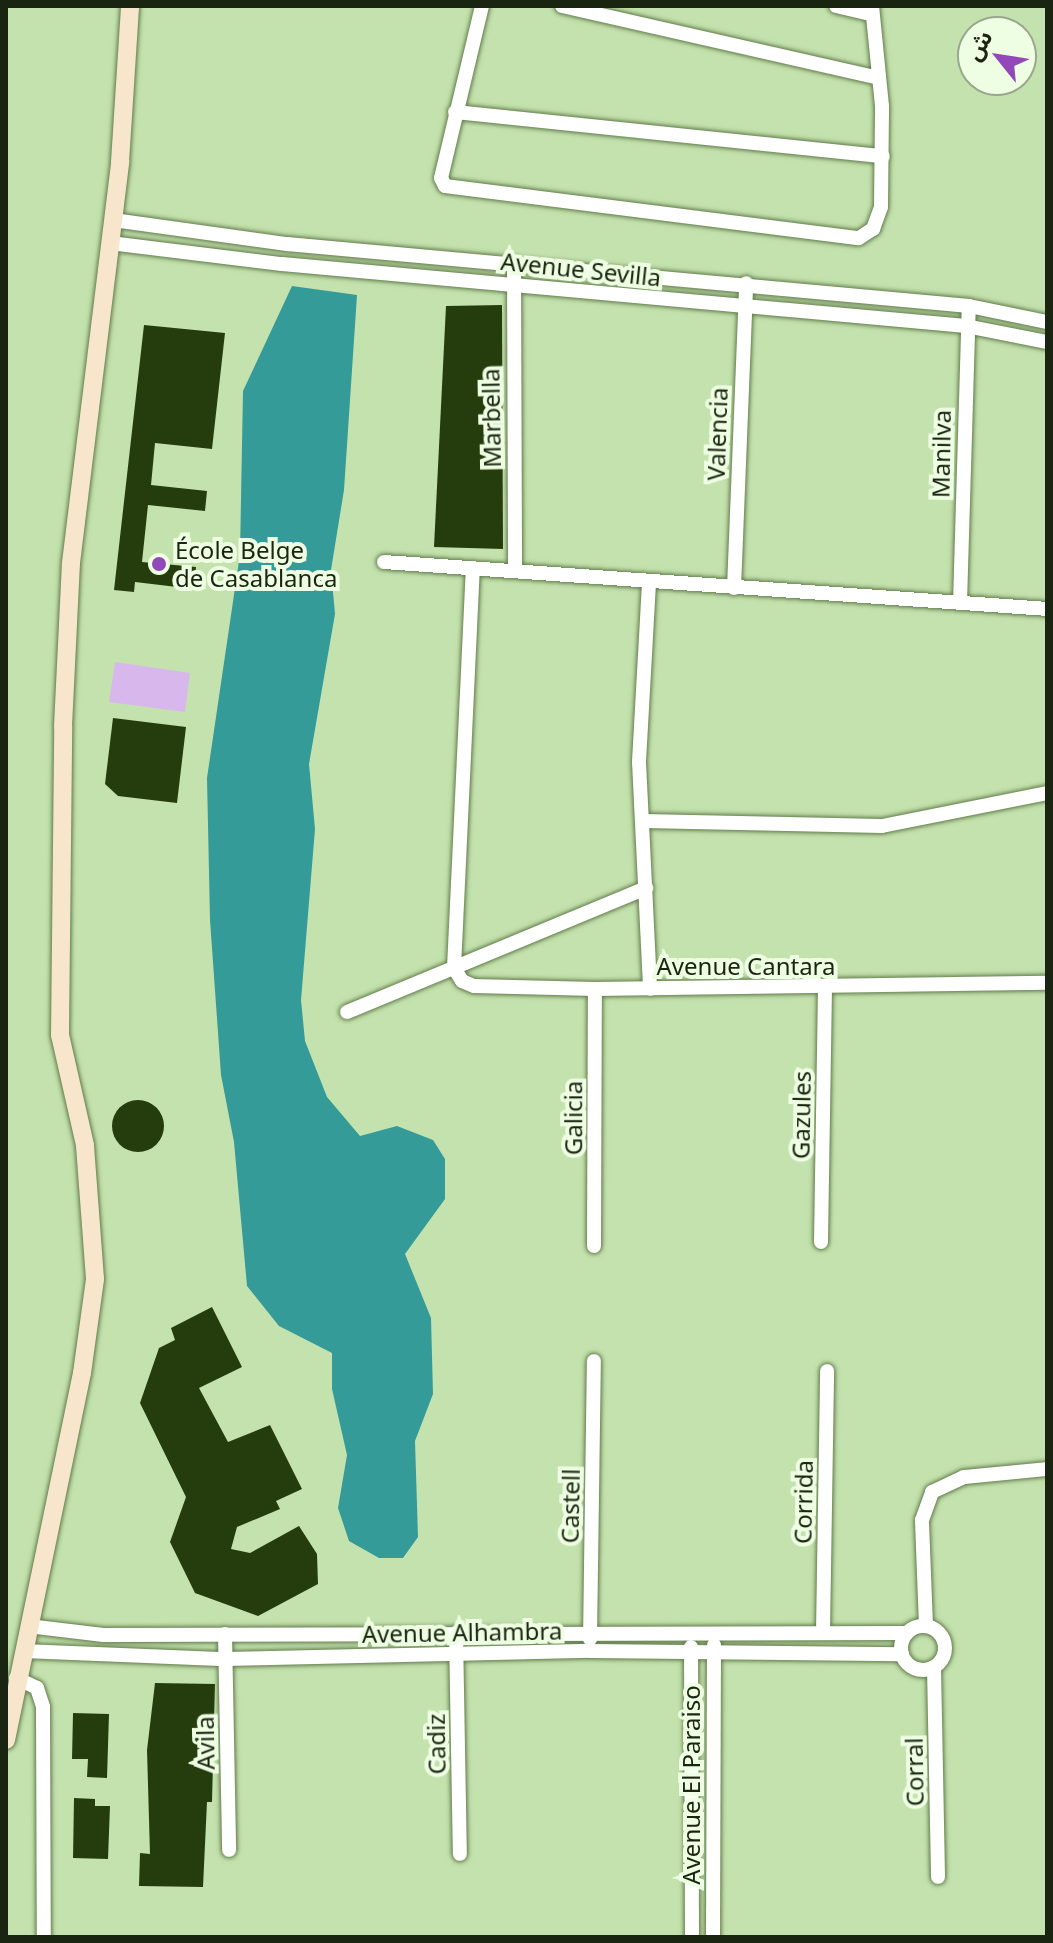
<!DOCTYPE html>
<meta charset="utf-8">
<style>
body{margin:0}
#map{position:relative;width:1053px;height:1943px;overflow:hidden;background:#c4e2ad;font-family:"Noto Sans","Noto Sans Arabic",sans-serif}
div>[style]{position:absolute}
.green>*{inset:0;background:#d8b7ed}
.water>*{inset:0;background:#349b98}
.building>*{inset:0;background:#253d0d}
.round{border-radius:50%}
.roads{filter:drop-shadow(0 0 2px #617c4b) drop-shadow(0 0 2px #617c4b)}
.street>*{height:14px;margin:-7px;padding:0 7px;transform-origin:7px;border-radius:7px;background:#fff}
.street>.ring{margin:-7px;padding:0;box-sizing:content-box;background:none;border:14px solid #fff;border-radius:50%}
.secondary>*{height:18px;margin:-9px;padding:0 9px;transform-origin:9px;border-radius:9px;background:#f7e5cc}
.dots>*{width:22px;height:22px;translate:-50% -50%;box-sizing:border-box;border:4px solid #eefee3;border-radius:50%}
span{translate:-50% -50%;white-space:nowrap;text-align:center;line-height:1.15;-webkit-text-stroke:8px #eefee3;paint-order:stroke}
.street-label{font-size:24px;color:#1a2511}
.poi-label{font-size:24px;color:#1a2511}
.left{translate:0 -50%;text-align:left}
.frame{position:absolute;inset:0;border:8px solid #1a2511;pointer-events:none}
.north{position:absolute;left:957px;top:16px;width:80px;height:80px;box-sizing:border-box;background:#eefee3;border:2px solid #99a78f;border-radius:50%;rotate:300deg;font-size:22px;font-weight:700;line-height:32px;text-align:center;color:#1a2511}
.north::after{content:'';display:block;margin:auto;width:28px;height:36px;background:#9348ba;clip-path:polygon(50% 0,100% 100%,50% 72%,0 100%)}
</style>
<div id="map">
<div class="green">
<i style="clip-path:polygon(115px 662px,190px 673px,185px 712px,109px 702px)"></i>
</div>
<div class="water">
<i style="clip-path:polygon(292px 286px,357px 295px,344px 490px,331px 570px,335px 614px,309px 764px,315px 829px,301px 1000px,305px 1041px,327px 1097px,360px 1136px,397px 1126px,433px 1140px,445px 1159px,445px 1199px,405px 1254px,431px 1318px,433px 1394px,415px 1441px,418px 1537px,403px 1558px,379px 1558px,349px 1541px,338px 1508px,347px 1455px,332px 1389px,332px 1353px,279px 1326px,247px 1286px,234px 1142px,221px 1075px,210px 920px,207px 778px,240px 554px,243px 391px)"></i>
</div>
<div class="building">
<i style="clip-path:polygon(502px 305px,503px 549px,434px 547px,446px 306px)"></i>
<i style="clip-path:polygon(144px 325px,225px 333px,212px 449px,155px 443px,151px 485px,207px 491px,205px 511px,148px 505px,142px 562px,196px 567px,194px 589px,135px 582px,134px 592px,114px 590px)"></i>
<i style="clip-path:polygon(113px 718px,186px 727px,177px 803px,118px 796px,105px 784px)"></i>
<i class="round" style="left:112px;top:1100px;width:52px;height:52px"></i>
<i style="clip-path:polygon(212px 1307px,242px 1367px,199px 1388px,228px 1442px,270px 1425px,302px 1489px,276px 1501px,280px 1509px,237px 1527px,231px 1549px,250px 1553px,299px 1526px,317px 1554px,318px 1584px,258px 1616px,195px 1593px,170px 1542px,186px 1497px,140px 1403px,159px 1348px,175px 1340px,171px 1328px)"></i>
<i style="clip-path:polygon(155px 1683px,215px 1684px,212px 1802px,207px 1802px,203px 1887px,139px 1886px,140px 1853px,150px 1854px,147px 1750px)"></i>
<i style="clip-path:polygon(73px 1713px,109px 1714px,107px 1778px,87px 1777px,88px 1759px,72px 1759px)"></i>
<i style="clip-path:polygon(74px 1798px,95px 1799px,95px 1806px,110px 1806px,108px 1859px,73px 1858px)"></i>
</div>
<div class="roads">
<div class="street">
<i style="left:482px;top:6px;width:177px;rotate:103.4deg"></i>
<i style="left:441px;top:178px;width:9px;rotate:63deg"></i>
<i style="left:445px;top:186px;width:417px;rotate:7.2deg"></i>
<i style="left:859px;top:238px;width:17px;rotate:-33deg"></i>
<i style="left:873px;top:229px;width:23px;rotate:-70deg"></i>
<i style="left:881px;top:207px;width:101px;rotate:-89.4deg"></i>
<i style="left:882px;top:106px;width:100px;rotate:-95.7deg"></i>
<i style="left:562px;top:6px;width:324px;rotate:12.8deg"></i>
<i style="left:836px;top:6px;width:37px;rotate:13deg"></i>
<i style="left:455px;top:112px;width:430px;rotate:5.9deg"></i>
<i style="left:113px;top:220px;width:176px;rotate:7.9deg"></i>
<i style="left:287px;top:244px;width:685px;rotate:5.19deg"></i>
<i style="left:969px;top:306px;width:80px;rotate:11.6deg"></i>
<i style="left:110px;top:243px;width:173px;rotate:7deg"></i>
<i style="left:282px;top:264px;width:687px;rotate:5.18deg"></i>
<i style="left:966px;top:326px;width:83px;rotate:11.2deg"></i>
<i style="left:514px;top:264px;width:307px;rotate:89.8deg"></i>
<i style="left:384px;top:562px;width:665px;rotate:4.05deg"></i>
<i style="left:649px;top:583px;width:179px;rotate:93.2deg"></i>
<i style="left:639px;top:762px;width:227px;rotate:87.2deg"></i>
<i style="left:734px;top:588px;width:305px;rotate:-87.7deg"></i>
<i style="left:960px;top:603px;width:297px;rotate:-88.3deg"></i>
<i style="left:644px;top:821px;width:238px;rotate:1.2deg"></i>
<i style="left:882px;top:826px;width:168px;rotate:-11.3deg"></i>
<i style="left:454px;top:968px;width:15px;rotate:58deg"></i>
<i style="left:462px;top:981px;width:13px;rotate:23deg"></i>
<i style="left:474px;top:986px;width:121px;rotate:1.4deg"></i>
<i style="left:595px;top:989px;width:452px;rotate:-0.8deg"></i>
<i style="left:454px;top:968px;width:400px;rotate:-87.3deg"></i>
<i style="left:347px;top:1012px;width:324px;rotate:-22.5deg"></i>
<i style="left:821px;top:1242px;width:254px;rotate:-89.1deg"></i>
<i style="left:594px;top:1246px;width:257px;rotate:-89.8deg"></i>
<i style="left:28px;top:1626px;width:76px;rotate:6.8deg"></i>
<i style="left:103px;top:1635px;width:804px;rotate:-0.14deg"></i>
<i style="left:926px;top:1626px;width:106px;rotate:-92.2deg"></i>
<i style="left:922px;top:1520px;width:30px;rotate:-70deg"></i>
<i style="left:932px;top:1492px;width:35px;rotate:-25deg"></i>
<i style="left:964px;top:1477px;width:83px;rotate:-5.5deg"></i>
<i class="ring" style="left:901px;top:1626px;width:30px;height:30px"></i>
<i style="left:456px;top:1633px;width:221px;rotate:89deg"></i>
<i style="left:823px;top:1633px;width:262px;rotate:-89.1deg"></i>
<i style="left:225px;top:1634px;width:216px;rotate:88.9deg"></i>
<i style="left:590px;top:1639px;width:278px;rotate:-89.2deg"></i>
<i style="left:691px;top:1647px;width:290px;rotate:89.8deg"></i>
<i style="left:23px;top:1651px;width:203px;rotate:2.3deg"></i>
<i style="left:226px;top:1659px;width:365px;rotate:-1.3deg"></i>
<i style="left:591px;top:1651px;width:311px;rotate:0.6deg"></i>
<i style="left:934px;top:1667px;width:210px;rotate:88.9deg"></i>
<i style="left:16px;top:1678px;width:23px;rotate:25deg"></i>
<i style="left:37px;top:1688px;width:20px;rotate:72deg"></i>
<i style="left:43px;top:1707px;width:230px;rotate:89.8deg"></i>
<i style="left:713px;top:1937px;width:292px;rotate:-89.8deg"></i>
</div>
<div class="secondary">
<i style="left:6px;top:1740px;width:375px;rotate:-78.3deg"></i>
<i style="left:82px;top:1373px;width:95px;rotate:-82.1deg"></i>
<i style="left:95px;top:1279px;width:134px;rotate:-94.3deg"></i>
<i style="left:85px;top:1145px;width:113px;rotate:-102.8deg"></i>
<i style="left:60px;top:1035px;width:309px;rotate:-89.4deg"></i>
<i style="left:63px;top:726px;width:163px;rotate:-87.2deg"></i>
<i style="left:71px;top:563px;width:404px;rotate:-83deg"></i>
<i style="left:120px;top:162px;width:156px;rotate:-86.3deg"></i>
</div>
</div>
<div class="dots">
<i style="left:159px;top:564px;background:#9348ba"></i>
</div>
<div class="street-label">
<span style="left:581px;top:269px;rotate:6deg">Avenue Sevilla</span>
<span style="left:491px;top:418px;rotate:-91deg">Marbella</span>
<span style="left:717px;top:434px;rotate:-88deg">Valencia</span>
<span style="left:941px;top:454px;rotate:-89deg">Manilva</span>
<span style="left:746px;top:966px">Avenue Cantara</span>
<span style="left:801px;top:1115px;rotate:-89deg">Gazules</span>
<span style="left:573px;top:1118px;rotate:-90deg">Galicia</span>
<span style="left:803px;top:1502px;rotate:-89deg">Corrida</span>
<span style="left:570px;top:1506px;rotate:-89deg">Castell</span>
<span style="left:462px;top:1632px;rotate:-1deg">Avenue Alhambra</span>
<span style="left:205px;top:1743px;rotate:-91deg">Avila</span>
<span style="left:436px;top:1744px;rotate:-91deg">Cadiz</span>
<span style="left:914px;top:1772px;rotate:-91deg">Corral</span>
<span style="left:691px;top:1785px;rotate:-90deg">Avenue El Paraiso</span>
</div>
<div class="poi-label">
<span class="left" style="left:175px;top:564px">École Belge<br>de Casablanca</span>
</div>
<div class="frame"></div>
<div class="north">ش</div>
</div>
